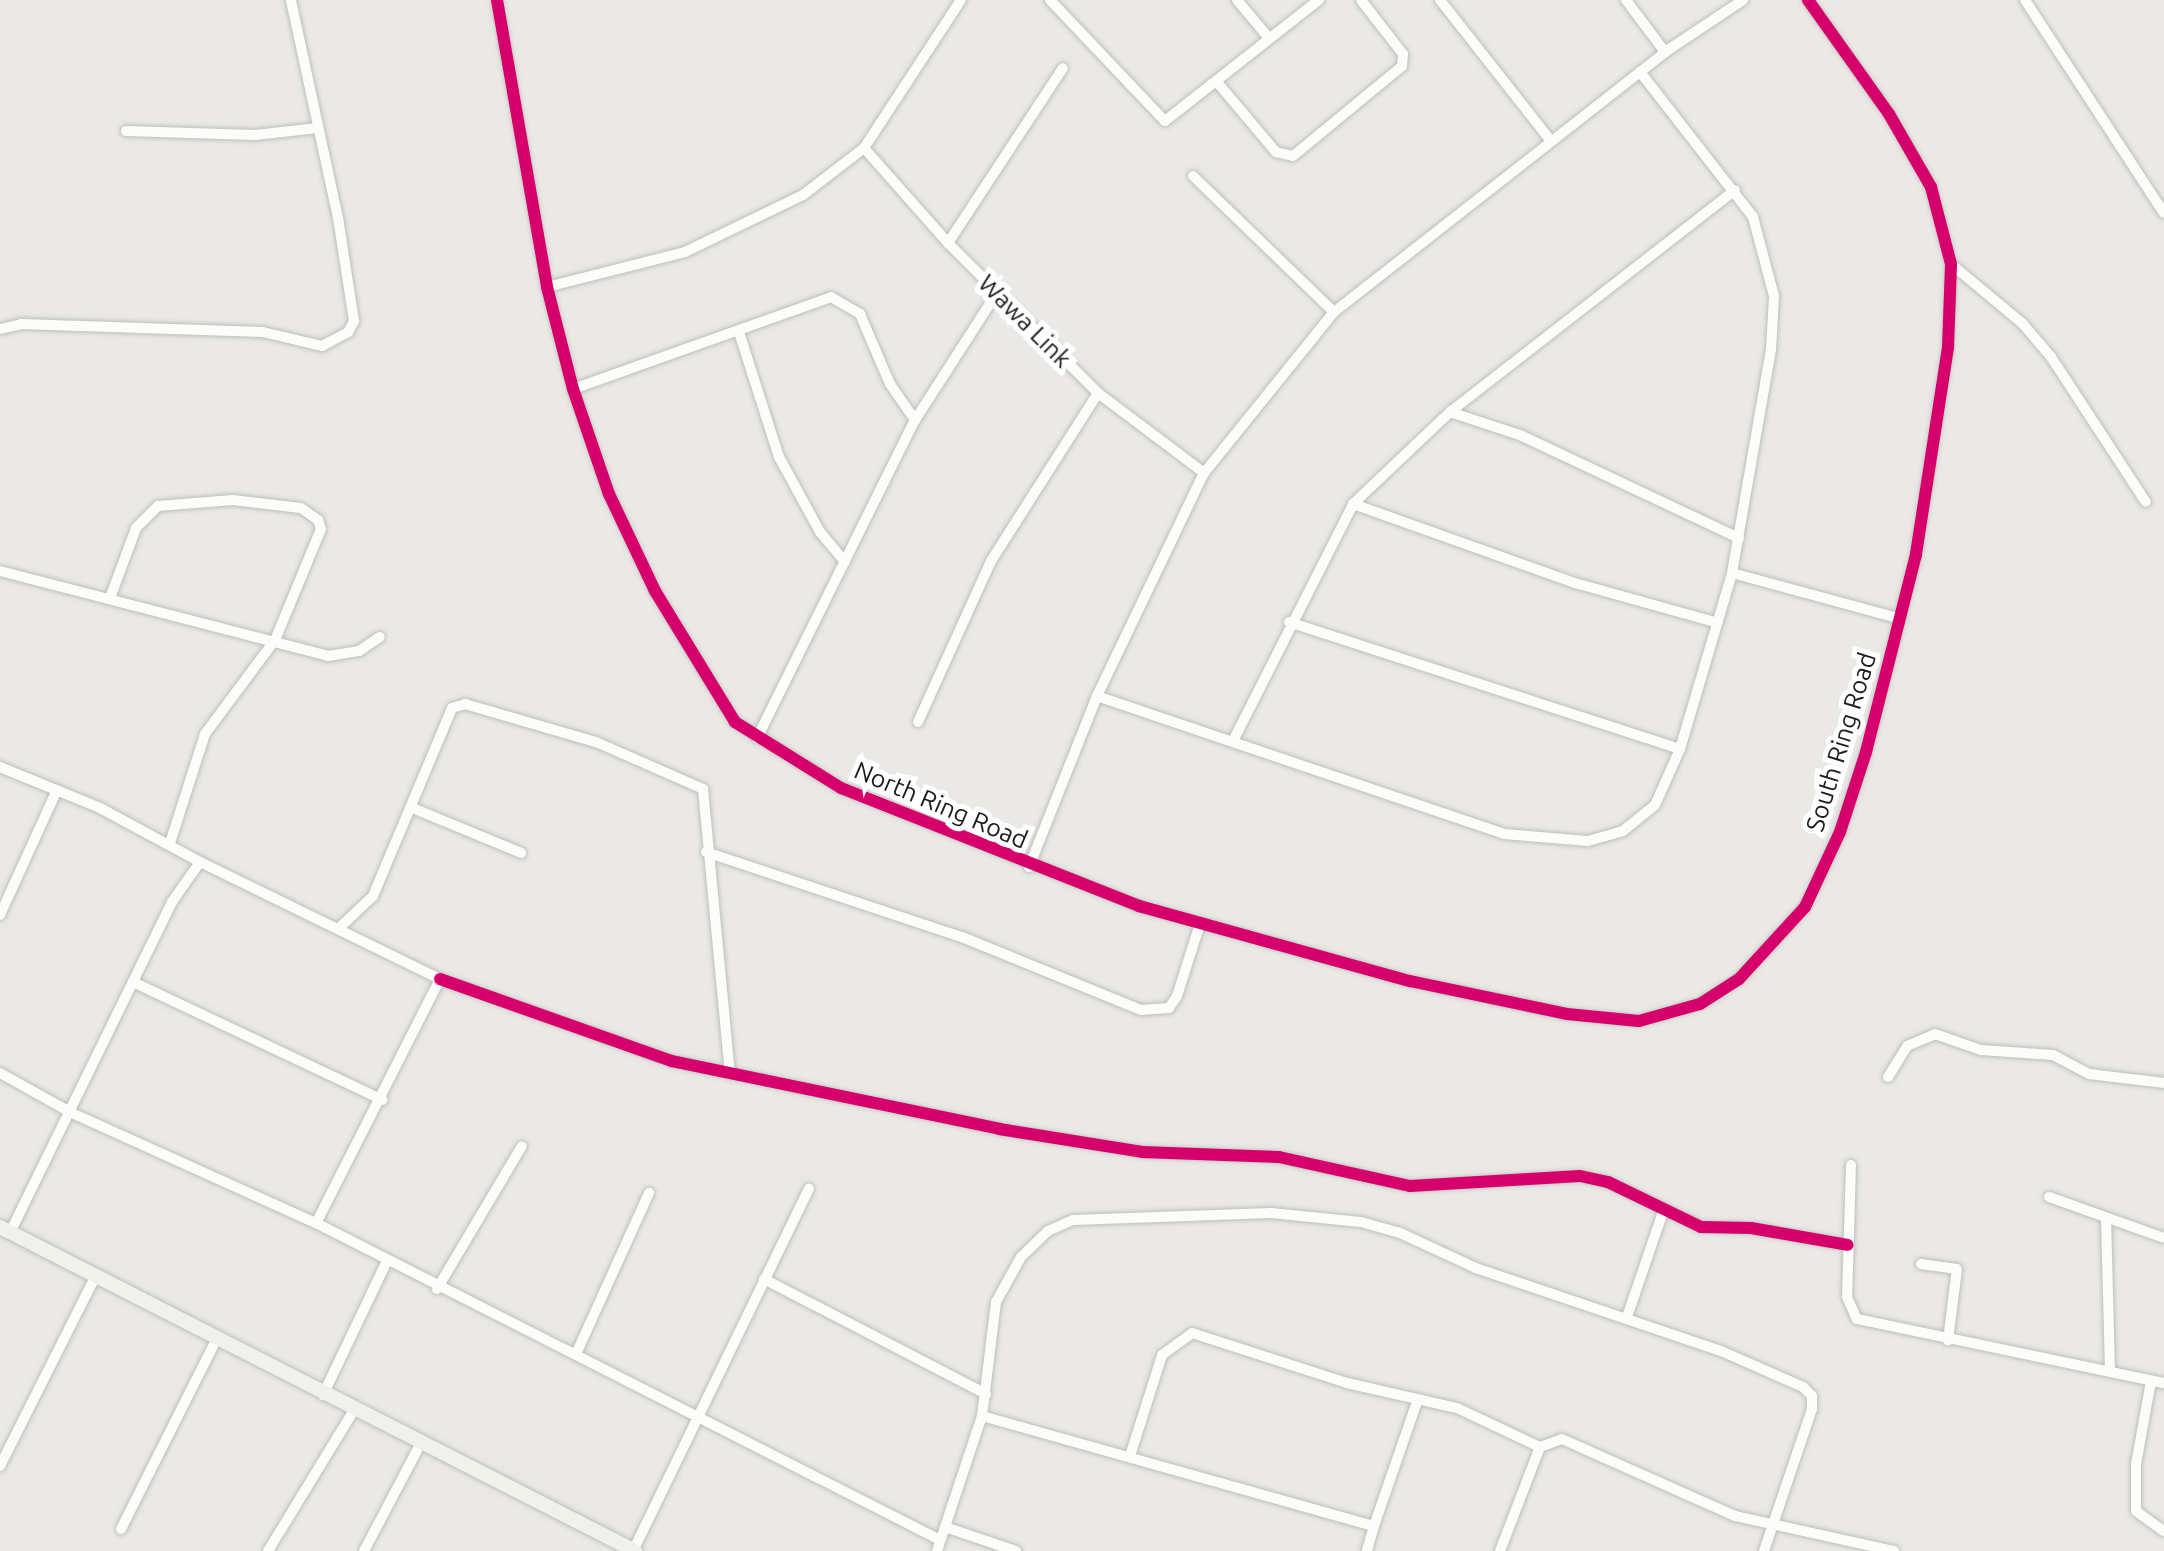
<!DOCTYPE html>
<style>
body{margin:0}
#map{position:relative;width:2164px;height:1551px;overflow:hidden;background:#ebe9e6;font-family:Ubuntu,sans-serif}
div>[style]{position:absolute}
.roads{filter:drop-shadow(0 0 2px #bebebc) drop-shadow(0 0 2px #bebebc)}
.street>*{height:10px;margin:-5px;padding:0 5px;transform-origin:5px;border-radius:5px;background:#fcfcfb}
.secondary>*{height:14px;margin:-7px;padding:0 7px;transform-origin:7px;border-radius:7px;background:#f1f1eb}
.cycleway>*{height:12px;margin:-6px;padding:0 6px;transform-origin:6px;border-radius:6px;background:#d6006c}
span{translate:-50% -50%;white-space:nowrap;text-align:center;line-height:1.15;-webkit-text-stroke:10px #fff;paint-order:stroke}
.street-label{font-size:25px;color:#1d1d1d}
</style>
<div id="map">
<div class="roads">
<div class="street">
<i style="left:497px;top:0;width:291px;rotate:80.1deg"></i>
<i style="left:547px;top:287px;width:105px;rotate:75.7deg"></i>
<i style="left:573px;top:389px;width:111px;rotate:71.1deg"></i>
<i style="left:609px;top:494px;width:107px;rotate:64.6deg"></i>
<i style="left:655px;top:591px;width:153px;rotate:58.6deg"></i>
<i style="left:735px;top:722px;width:125px;rotate:31.9deg"></i>
<i style="left:841px;top:788px;width:321px;rotate:21.6deg"></i>
<i style="left:1139px;top:906px;width:281px;rotate:15.5deg"></i>
<i style="left:1410px;top:981px;width:160px;rotate:11.9deg"></i>
<i style="left:1567px;top:1014px;width:72px;rotate:5.6deg"></i>
<i style="left:1639px;top:1021px;width:63px;rotate:-15.6deg"></i>
<i style="left:1700px;top:1004px;width:46px;rotate:-32.7deg"></i>
<i style="left:1739px;top:979px;width:98px;rotate:-47.5deg"></i>
<i style="left:1805px;top:907px;width:83px;rotate:-65deg"></i>
<i style="left:1840px;top:832px;width:84px;rotate:-72deg"></i>
<i style="left:1866px;top:752px;width:204px;rotate:-75.8deg"></i>
<i style="left:1916px;top:554px;width:209px;rotate:-81.2deg"></i>
<i style="left:1948px;top:347px;width:83px;rotate:-87.9deg"></i>
<i style="left:1951px;top:264px;width:80px;rotate:-104.6deg"></i>
<i style="left:1931px;top:187px;width:84px;rotate:-119.9deg"></i>
<i style="left:1889px;top:114px;width:140px;rotate:-125.4deg"></i>
<i style="left:1050px;top:0;width:167px;rotate:46.5deg"></i>
<i style="left:1165px;top:121px;width:196px;rotate:-38.2deg"></i>
<i style="left:1237px;top:0;width:50px;rotate:49.9deg"></i>
<i style="left:1440px;top:0;width:179px;rotate:51.8deg"></i>
<i style="left:1626px;top:0;width:65px;rotate:53.1deg"></i>
<i style="left:2025px;top:0;width:254px;rotate:56.9deg"></i>
<i style="left:1217px;top:82px;width:92px;rotate:49.9deg"></i>
<i style="left:1276px;top:152px;width:17px;rotate:13deg"></i>
<i style="left:1293px;top:156px;width:141px;rotate:-39.5deg"></i>
<i style="left:1402px;top:66px;width:12px;rotate:-85deg"></i>
<i style="left:1403px;top:54px;width:68px;rotate:-127.9deg"></i>
<i style="left:126px;top:131px;width:129px;rotate:1.8deg"></i>
<i style="left:255px;top:135px;width:63px;rotate:-6.3deg"></i>
<i style="left:864px;top:148px;width:127px;rotate:48.5deg"></i>
<i style="left:948px;top:243px;width:212px;rotate:45deg"></i>
<i style="left:1098px;top:393px;width:133px;rotate:37deg"></i>
<i style="left:1193px;top:176px;width:196px;rotate:44deg"></i>
<i style="left:948px;top:243px;width:209px;rotate:-56.7deg"></i>
<i style="left:1951px;top:264px;width:94px;rotate:39.8deg"></i>
<i style="left:2023px;top:324px;width:43px;rotate:49.7deg"></i>
<i style="left:2051px;top:357px;width:173px;rotate:56.8deg"></i>
<i style="left:547px;top:287px;width:142px;rotate:-14.2deg"></i>
<i style="left:685px;top:252px;width:131px;rotate:-25.8deg"></i>
<i style="left:803px;top:195px;width:77px;rotate:-37.6deg"></i>
<i style="left:864px;top:148px;width:177px;rotate:-56.8deg"></i>
<i style="left:0;top:329px;width:22px;rotate:-13deg"></i>
<i style="left:21px;top:324px;width:242px;rotate:1.9deg"></i>
<i style="left:263px;top:332px;width:61px;rotate:13.3deg"></i>
<i style="left:322px;top:346px;width:30px;rotate:-28deg"></i>
<i style="left:348px;top:332px;width:13px;rotate:-61deg"></i>
<i style="left:354px;top:321px;width:104px;rotate:-98.8deg"></i>
<i style="left:338px;top:218px;width:223px;rotate:-102.2deg"></i>
<i style="left:739px;top:332px;width:131px;rotate:72.3deg"></i>
<i style="left:779px;top:457px;width:85px;rotate:61.3deg"></i>
<i style="left:820px;top:532px;width:39px;rotate:50deg"></i>
<i style="left:573px;top:389px;width:274px;rotate:-19.6deg"></i>
<i style="left:831px;top:297px;width:34px;rotate:30deg"></i>
<i style="left:860px;top:314px;width:76px;rotate:66.8deg"></i>
<i style="left:890px;top:384px;width:44px;rotate:55.2deg"></i>
<i style="left:1450px;top:412px;width:74px;rotate:18.2deg"></i>
<i style="left:1520px;top:435px;width:242px;rotate:25.2deg"></i>
<i style="left:1353px;top:504px;width:236px;rotate:19.6deg"></i>
<i style="left:1575px;top:583px;width:148px;rotate:15.6deg"></i>
<i style="left:0;top:571px;width:339px;rotate:14.5deg"></i>
<i style="left:328px;top:656px;width:31px;rotate:-9deg"></i>
<i style="left:359px;top:651px;width:25px;rotate:-34deg"></i>
<i style="left:1732px;top:573px;width:175px;rotate:15.2deg"></i>
<i style="left:110px;top:598px;width:75px;rotate:-69.6deg"></i>
<i style="left:136px;top:528px;width:31px;rotate:-45deg"></i>
<i style="left:158px;top:506px;width:75px;rotate:-4.6deg"></i>
<i style="left:233px;top:500px;width:68px;rotate:6.7deg"></i>
<i style="left:301px;top:508px;width:21px;rotate:35deg"></i>
<i style="left:318px;top:520px;width:9px;rotate:72deg"></i>
<i style="left:321px;top:529px;width:120px;rotate:112.5deg"></i>
<i style="left:275px;top:640px;width:117px;rotate:126.7deg"></i>
<i style="left:205px;top:734px;width:114px;rotate:107.8deg"></i>
<i style="left:1289px;top:622px;width:411px;rotate:18deg"></i>
<i style="left:1097px;top:696px;width:430px;rotate:18.7deg"></i>
<i style="left:1504px;top:834px;width:84px;rotate:4.8deg"></i>
<i style="left:1588px;top:841px;width:36px;rotate:-16deg"></i>
<i style="left:1623px;top:831px;width:41px;rotate:-39.1deg"></i>
<i style="left:1655px;top:805px;width:61px;rotate:-65.9deg"></i>
<i style="left:1680px;top:749px;width:184px;rotate:-73.5deg"></i>
<i style="left:1732px;top:573px;width:226px;rotate:-80.1deg"></i>
<i style="left:1771px;top:350px;width:54px;rotate:-86.8deg"></i>
<i style="left:1774px;top:296px;width:82px;rotate:-104.9deg"></i>
<i style="left:1753px;top:217px;width:184px;rotate:-127.9deg"></i>
<i style="left:918px;top:722px;width:177px;rotate:-65.6deg"></i>
<i style="left:991px;top:561px;width:199px;rotate:-57.5deg"></i>
<i style="left:757px;top:738px;width:355px;rotate:-63.6deg"></i>
<i style="left:915px;top:420px;width:151px;rotate:-57.2deg"></i>
<i style="left:1234px;top:739px;width:263px;rotate:-63.1deg"></i>
<i style="left:1353px;top:504px;width:134px;rotate:-43.5deg"></i>
<i style="left:1450px;top:412px;width:361px;rotate:-37.9deg"></i>
<i style="left:0;top:767px;width:108px;rotate:22.3deg"></i>
<i style="left:100px;top:808px;width:114px;rotate:28.4deg"></i>
<i style="left:200px;top:862px;width:49px;rotate:125deg"></i>
<i style="left:172px;top:902px;width:369px;rotate:116.1deg"></i>
<i style="left:415px;top:809px;width:115px;rotate:22.5deg"></i>
<i style="left:706px;top:852px;width:270px;rotate:18.4deg"></i>
<i style="left:962px;top:937px;width:193px;rotate:22.2deg"></i>
<i style="left:1141px;top:1010px;width:28px;rotate:-4deg"></i>
<i style="left:1169px;top:1008px;width:14px;rotate:-56deg"></i>
<i style="left:1177px;top:996px;width:76px;rotate:-72.3deg"></i>
<i style="left:200px;top:862px;width:267px;rotate:26deg"></i>
<i style="left:440px;top:979px;width:274px;rotate:116.9deg"></i>
<i style="left:1029px;top:867px;width:184px;rotate:-68.3deg"></i>
<i style="left:1097px;top:696px;width:247px;rotate:-64.4deg"></i>
<i style="left:1204px;top:473px;width:207px;rotate:-51.1deg"></i>
<i style="left:1334px;top:312px;width:421px;rotate:-38.1deg"></i>
<i style="left:1665px;top:52px;width:94px;rotate:-33.7deg"></i>
<i style="left:0;top:915px;width:137px;rotate:-65.5deg"></i>
<i style="left:338px;top:929px;width:48px;rotate:-43.3deg"></i>
<i style="left:373px;top:896px;width:204px;rotate:-67.2deg"></i>
<i style="left:452px;top:708px;width:14px;rotate:-17deg"></i>
<i style="left:465px;top:704px;width:136px;rotate:16.2deg"></i>
<i style="left:596px;top:742px;width:117px;rotate:23.7deg"></i>
<i style="left:703px;top:789px;width:284px;rotate:84.6deg"></i>
<i style="left:440px;top:979px;width:246px;rotate:19.5deg"></i>
<i style="left:672px;top:1061px;width:334px;rotate:11.7deg"></i>
<i style="left:999px;top:1129px;width:145px;rotate:9.1deg"></i>
<i style="left:1142px;top:1152px;width:137px;rotate:2.1deg"></i>
<i style="left:1279px;top:1157px;width:134px;rotate:12.5deg"></i>
<i style="left:1410px;top:1186px;width:170px;rotate:-3.4deg"></i>
<i style="left:1580px;top:1176px;width:29px;rotate:12deg"></i>
<i style="left:1608px;top:1182px;width:103px;rotate:25.8deg"></i>
<i style="left:1701px;top:1227px;width:50px;rotate:1.1deg"></i>
<i style="left:1751px;top:1228px;width:98px;rotate:9.9deg"></i>
<i style="left:133px;top:982px;width:276px;rotate:25.3deg"></i>
<i style="left:0;top:1073px;width:82px;rotate:29.1deg"></i>
<i style="left:72px;top:1113px;width:268px;rotate:24.3deg"></i>
<i style="left:316px;top:1223px;width:700px;rotate:26.93deg"></i>
<i style="left:1888px;top:1077px;width:36px;rotate:-58deg"></i>
<i style="left:1907px;top:1046px;width:30px;rotate:-23deg"></i>
<i style="left:1935px;top:1034px;width:49px;rotate:19.2deg"></i>
<i style="left:1981px;top:1050px;width:72px;rotate:4deg"></i>
<i style="left:2053px;top:1055px;width:41px;rotate:27.8deg"></i>
<i style="left:2089px;top:1074px;width:76px;rotate:6.8deg"></i>
<i style="left:1851px;top:1165px;width:132px;rotate:91.7deg"></i>
<i style="left:1847px;top:1297px;width:24px;rotate:66deg"></i>
<i style="left:1857px;top:1319px;width:314px;rotate:11.8deg"></i>
<i style="left:2049px;top:1197px;width:122px;rotate:19.6deg"></i>
<i style="left:2106px;top:1218px;width:152px;rotate:88.5deg"></i>
<i style="left:1921px;top:1264px;width:36px;rotate:8deg"></i>
<i style="left:1957px;top:1269px;width:72px;rotate:97.2deg"></i>
<i style="left:764px;top:1279px;width:250px;rotate:27.4deg"></i>
<i style="left:437px;top:1289px;width:166px;rotate:-59.3deg"></i>
<i style="left:1627px;top:1317px;width:114px;rotate:-71.1deg"></i>
<i style="left:576px;top:1354px;width:177px;rotate:-65.6deg"></i>
<i style="left:2151px;top:1381px;width:84px;rotate:100.2deg"></i>
<i style="left:2136px;top:1464px;width:47px;rotate:90deg"></i>
<i style="left:2136px;top:1511px;width:34px;rotate:36deg"></i>
<i style="left:323px;top:1395px;width:146px;rotate:-64.5deg"></i>
<i style="left:982px;top:1416px;width:407px;rotate:15.7deg"></i>
<i style="left:1374px;top:1526px;width:26px;rotate:106deg"></i>
<i style="left:1130px;top:1456px;width:106px;rotate:-72.4deg"></i>
<i style="left:1162px;top:1355px;width:37px;rotate:-36deg"></i>
<i style="left:1192px;top:1333px;width:163px;rotate:17.9deg"></i>
<i style="left:1347px;top:1383px;width:113px;rotate:12.8deg"></i>
<i style="left:1457px;top:1408px;width:92px;rotate:25.2deg"></i>
<i style="left:0;top:1466px;width:212px;rotate:-63.3deg"></i>
<i style="left:1374px;top:1526px;width:134px;rotate:-70.9deg"></i>
<i style="left:945px;top:1527px;width:75px;rotate:18.7deg"></i>
<i style="left:121px;top:1529px;width:212px;rotate:-63.3deg"></i>
<i style="left:268px;top:1551px;width:165px;rotate:-58.6deg"></i>
<i style="left:364px;top:1551px;width:122px;rotate:-62.2deg"></i>
<i style="left:633px;top:1551px;width:403px;rotate:-64.1deg"></i>
<i style="left:937px;top:1551px;width:142px;rotate:-71.6deg"></i>
<i style="left:982px;top:1416px;width:115px;rotate:-83deg"></i>
<i style="left:996px;top:1302px;width:51px;rotate:-60.9deg"></i>
<i style="left:1021px;top:1257px;width:37px;rotate:-44deg"></i>
<i style="left:1048px;top:1231px;width:27px;rotate:-24deg"></i>
<i style="left:1073px;top:1220px;width:198px;rotate:-2deg"></i>
<i style="left:1271px;top:1213px;width:90px;rotate:5.7deg"></i>
<i style="left:1361px;top:1222px;width:41px;rotate:15.8deg"></i>
<i style="left:1400px;top:1233px;width:84px;rotate:24.7deg"></i>
<i style="left:1476px;top:1268px;width:259px;rotate:18.7deg"></i>
<i style="left:1721px;top:1351px;width:90px;rotate:23.7deg"></i>
<i style="left:1803px;top:1387px;width:13px;rotate:45deg"></i>
<i style="left:1812px;top:1396px;width:13px;rotate:90deg"></i>
<i style="left:1812px;top:1409px;width:150px;rotate:108.7deg"></i>
<i style="left:1500px;top:1551px;width:111px;rotate:-69deg"></i>
<i style="left:1540px;top:1447px;width:23px;rotate:-20deg"></i>
<i style="left:1562px;top:1439px;width:189px;rotate:24deg"></i>
<i style="left:1735px;top:1516px;width:163px;rotate:12.4deg"></i>
</div>
<div class="secondary">
<i style="left:0;top:1227px;width:713px;rotate:27.03deg"></i>
</div>
</div>
<div class="cycleway">
<i style="left:497px;top:0;width:291px;rotate:80.1deg"></i>
<i style="left:547px;top:287px;width:105px;rotate:75.7deg"></i>
<i style="left:573px;top:389px;width:111px;rotate:71.1deg"></i>
<i style="left:609px;top:494px;width:107px;rotate:64.6deg"></i>
<i style="left:655px;top:591px;width:153px;rotate:58.6deg"></i>
<i style="left:735px;top:722px;width:125px;rotate:31.9deg"></i>
<i style="left:841px;top:788px;width:321px;rotate:21.6deg"></i>
<i style="left:1139px;top:906px;width:281px;rotate:15.5deg"></i>
<i style="left:1410px;top:981px;width:160px;rotate:11.9deg"></i>
<i style="left:1567px;top:1014px;width:72px;rotate:5.6deg"></i>
<i style="left:1639px;top:1021px;width:63px;rotate:-15.6deg"></i>
<i style="left:1700px;top:1004px;width:46px;rotate:-32.7deg"></i>
<i style="left:1739px;top:979px;width:98px;rotate:-47.5deg"></i>
<i style="left:1805px;top:907px;width:83px;rotate:-65deg"></i>
<i style="left:1840px;top:832px;width:84px;rotate:-72deg"></i>
<i style="left:1866px;top:752px;width:204px;rotate:-75.8deg"></i>
<i style="left:1916px;top:554px;width:209px;rotate:-81.2deg"></i>
<i style="left:1948px;top:347px;width:83px;rotate:-87.9deg"></i>
<i style="left:1951px;top:264px;width:80px;rotate:-104.6deg"></i>
<i style="left:1931px;top:187px;width:84px;rotate:-119.9deg"></i>
<i style="left:1889px;top:114px;width:140px;rotate:-125.4deg"></i>
<i style="left:440px;top:979px;width:246px;rotate:19.5deg"></i>
<i style="left:672px;top:1061px;width:334px;rotate:11.7deg"></i>
<i style="left:999px;top:1129px;width:145px;rotate:9.1deg"></i>
<i style="left:1142px;top:1152px;width:137px;rotate:2.1deg"></i>
<i style="left:1279px;top:1157px;width:134px;rotate:12.5deg"></i>
<i style="left:1410px;top:1186px;width:170px;rotate:-3.4deg"></i>
<i style="left:1580px;top:1176px;width:29px;rotate:12deg"></i>
<i style="left:1608px;top:1182px;width:103px;rotate:25.8deg"></i>
<i style="left:1701px;top:1227px;width:50px;rotate:1.1deg"></i>
<i style="left:1751px;top:1228px;width:98px;rotate:9.9deg"></i>
</div>
<div class="street-label">
<span style="left:1025px;top:321px;rotate:45deg">Wawa Link</span>
<span style="left:1841px;top:742px;rotate:-73deg">South Ring Road</span>
<span style="left:941px;top:805px;rotate:23deg">North Ring Road</span>
</div>
</div>
